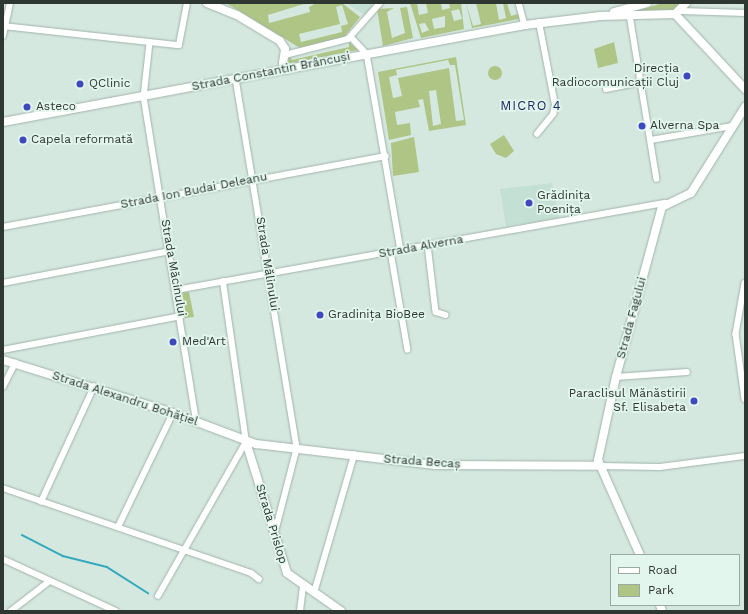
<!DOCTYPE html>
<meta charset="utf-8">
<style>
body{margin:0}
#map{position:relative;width:748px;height:614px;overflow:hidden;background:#d5e8e0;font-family:"Work Sans",sans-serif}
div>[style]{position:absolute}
.built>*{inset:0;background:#c4e0d4}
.green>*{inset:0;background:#aec586}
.round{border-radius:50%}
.stream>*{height:1.5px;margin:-0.75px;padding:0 0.75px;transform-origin:0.75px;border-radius:0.75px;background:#32aabc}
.roads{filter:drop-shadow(0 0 1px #a0b3ab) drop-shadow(0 0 1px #a0b3ab)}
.street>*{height:5.5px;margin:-2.75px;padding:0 2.75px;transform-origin:2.75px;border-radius:2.75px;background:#fff}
.secondary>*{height:8px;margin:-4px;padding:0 4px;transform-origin:4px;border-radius:4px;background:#fff}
.dots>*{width:11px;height:11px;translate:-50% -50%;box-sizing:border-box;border:2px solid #e2f6ed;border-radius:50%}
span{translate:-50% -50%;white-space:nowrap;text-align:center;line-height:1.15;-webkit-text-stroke:3.5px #e2f6ed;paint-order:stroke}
.poi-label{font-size:12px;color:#2f3733}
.right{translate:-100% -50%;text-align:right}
.left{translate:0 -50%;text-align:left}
.street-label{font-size:12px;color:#2f3733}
.neighbourhood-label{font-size:13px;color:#212961;letter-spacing:1px}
.frame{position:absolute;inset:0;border:4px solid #2f3733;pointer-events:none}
.legend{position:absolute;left:610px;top:554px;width:130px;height:52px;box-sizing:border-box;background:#e2f6ed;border:1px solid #9aaaa3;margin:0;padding:5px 7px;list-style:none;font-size:12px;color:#2f3733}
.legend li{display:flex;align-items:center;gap:8px;height:20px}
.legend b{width:20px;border:1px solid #9aaaa3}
</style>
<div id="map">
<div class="built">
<i style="clip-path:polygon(346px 3px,376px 3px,365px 15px)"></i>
<i style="clip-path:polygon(552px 183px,559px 218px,506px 226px,500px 189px)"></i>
</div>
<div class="green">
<i style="clip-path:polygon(evenodd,226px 3px,307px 3px,268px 15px,269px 23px,310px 12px,309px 7px,316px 3px,342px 3px,360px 17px,344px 37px,300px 48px,226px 3px,342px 5px,348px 24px,341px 26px,342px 32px,301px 42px,299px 34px,340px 24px,336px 7px,342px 5px)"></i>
<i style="clip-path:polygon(evenodd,410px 3px,417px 3px,419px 15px,428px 13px,426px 3px,441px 3px,442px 10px,450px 8px,449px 3px,461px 3px,464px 29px,421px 38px,410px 3px,459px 9px,462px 19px,454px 21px,451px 11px,459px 9px,410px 3px,445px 16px,445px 27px,434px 29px,432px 19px,445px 16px,410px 3px,425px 23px,429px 30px,422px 33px,419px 24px,425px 23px)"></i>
<i style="clip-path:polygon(466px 3px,473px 26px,481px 24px,476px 3px,496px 3px,499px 20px,506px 18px,503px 3px,507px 3px,511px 16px,518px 14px,517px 3px,520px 16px,519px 19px,472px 28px)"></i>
<i style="clip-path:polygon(663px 3px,683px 3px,677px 10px,629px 13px)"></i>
<i style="clip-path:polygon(407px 7px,413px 38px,383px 46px,377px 9px,394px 8px,387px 12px,392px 38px,405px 33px,400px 8px)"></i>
<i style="clip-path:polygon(349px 42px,358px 50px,286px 64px,290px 56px,292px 60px,349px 47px)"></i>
<i style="clip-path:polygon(614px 42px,618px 63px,598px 68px,594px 49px)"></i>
<i style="clip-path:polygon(evenodd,456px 57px,466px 125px,429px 131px,423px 99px,418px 100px,420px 107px,395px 112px,397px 125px,410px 123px,411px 135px,389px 140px,378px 72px,456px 57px,448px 60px,450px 65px,455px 65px,464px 120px,456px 121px,449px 68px,398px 78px,402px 96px,393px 98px,389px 77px,397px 75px,396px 70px,448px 60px,456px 57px,436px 90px,441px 124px,433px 126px,429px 91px,436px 90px)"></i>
<i class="round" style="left:488px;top:66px;width:14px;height:14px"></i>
<i style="clip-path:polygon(504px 135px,514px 151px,506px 158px,496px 154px,490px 144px)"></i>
<i style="clip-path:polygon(414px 137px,419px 172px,393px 176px,391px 143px)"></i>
<i style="clip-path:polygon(189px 292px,194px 317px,185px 318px,180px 293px)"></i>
</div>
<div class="stream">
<i style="left:22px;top:535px;width:46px;rotate:27.1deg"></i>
<i style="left:63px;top:556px;width:45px;rotate:14deg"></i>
<i style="left:107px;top:567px;width:49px;rotate:32.4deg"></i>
</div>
<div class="roads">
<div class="street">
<i style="left:519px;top:3px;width:23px;rotate:75deg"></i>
<i style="left:681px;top:11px;width:64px;rotate:1.8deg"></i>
<i style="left:630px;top:15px;width:166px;rotate:80.7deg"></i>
<i style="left:3px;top:26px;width:177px;rotate:6.2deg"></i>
<i style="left:179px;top:45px;width:43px;rotate:-79.2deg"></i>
<i style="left:3px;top:36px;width:34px;rotate:-78deg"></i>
<i style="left:351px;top:37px;width:23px;rotate:47deg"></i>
<i style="left:367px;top:54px;width:199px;rotate:80.2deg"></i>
<i style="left:150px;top:43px;width:54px;rotate:96.3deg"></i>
<i style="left:144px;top:97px;width:330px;rotate:80.8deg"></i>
<i style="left:285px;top:55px;width:65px;rotate:-14.3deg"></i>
<i style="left:348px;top:39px;width:48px;rotate:-48.4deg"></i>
<i style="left:236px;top:79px;width:375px;rotate:80.6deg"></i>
<i style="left:297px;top:449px;width:88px;rotate:104.5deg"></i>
<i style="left:606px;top:89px;width:37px;rotate:-11deg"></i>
<i style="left:537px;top:134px;width:26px;rotate:-51deg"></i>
<i style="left:553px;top:114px;width:9px;rotate:-77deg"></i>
<i style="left:555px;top:105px;width:84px;rotate:-101deg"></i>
<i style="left:651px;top:140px;width:82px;rotate:-9.8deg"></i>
<i style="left:3px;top:227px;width:389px;rotate:-10.5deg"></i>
<i style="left:428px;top:245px;width:67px;rotate:83.2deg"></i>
<i style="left:436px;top:312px;width:10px;rotate:17deg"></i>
<i style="left:391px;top:252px;width:99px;rotate:80.2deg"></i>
<i style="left:3px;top:283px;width:170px;rotate:-10.8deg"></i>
<i style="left:745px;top:283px;width:52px;rotate:100deg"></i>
<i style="left:736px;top:334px;width:66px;rotate:82.1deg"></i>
<i style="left:176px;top:290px;width:497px;rotate:-10.1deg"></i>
<i style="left:3px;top:350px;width:181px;rotate:-10.8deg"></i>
<i style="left:616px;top:377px;width:71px;rotate:-4deg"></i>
<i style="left:3px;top:387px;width:27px;rotate:-63deg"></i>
<i style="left:599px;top:466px;width:61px;rotate:0.9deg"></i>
<i style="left:660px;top:467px;width:86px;rotate:-7.4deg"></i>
<i style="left:3px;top:488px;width:262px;rotate:18.9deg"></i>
<i style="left:251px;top:573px;width:10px;rotate:37deg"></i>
<i style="left:41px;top:502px;width:127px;rotate:-65.3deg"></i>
<i style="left:118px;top:527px;width:127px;rotate:-64.2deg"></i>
<i style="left:3px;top:559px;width:124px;rotate:24.7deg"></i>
<i style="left:314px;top:593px;width:144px;rotate:-73.8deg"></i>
<i style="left:158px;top:596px;width:177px;rotate:-60.3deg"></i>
<i style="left:246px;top:442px;width:162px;rotate:-98.2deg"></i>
<i style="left:11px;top:611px;width:49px;rotate:-37.6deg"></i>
<i style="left:300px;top:611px;width:24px;rotate:-83deg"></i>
</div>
<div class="secondary">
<i style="left:207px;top:3px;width:32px;rotate:22deg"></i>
<i style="left:237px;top:15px;width:50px;rotate:31.2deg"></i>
<i style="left:280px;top:41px;width:9px;rotate:58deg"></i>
<i style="left:285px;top:49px;width:14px;rotate:98deg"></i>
<i style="left:283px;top:63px;width:8px;rotate:60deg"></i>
<i style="left:614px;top:12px;width:34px;rotate:-15deg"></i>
<i style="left:675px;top:14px;width:103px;rotate:47deg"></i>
<i style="left:3px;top:122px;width:531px;rotate:-10.53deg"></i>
<i style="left:525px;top:25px;width:76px;rotate:-6.8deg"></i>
<i style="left:600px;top:16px;width:75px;rotate:-1.5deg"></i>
<i style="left:675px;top:14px;width:16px;rotate:-45deg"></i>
<i style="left:3px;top:360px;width:178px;rotate:17.3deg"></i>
<i style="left:173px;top:413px;width:89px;rotate:20.5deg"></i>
<i style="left:256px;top:444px;width:180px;rotate:6.7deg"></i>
<i style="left:435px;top:465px;width:164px;rotate:0.3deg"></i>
<i style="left:246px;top:442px;width:137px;rotate:72.6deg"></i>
<i style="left:287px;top:573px;width:66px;rotate:35.1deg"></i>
<i style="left:640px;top:555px;width:104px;rotate:-113.9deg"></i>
<i style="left:598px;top:460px;width:85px;rotate:-77.8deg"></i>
<i style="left:616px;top:377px;width:176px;rotate:-74.9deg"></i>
<i style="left:662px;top:207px;width:32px;rotate:-26deg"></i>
<i style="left:691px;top:193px;width:102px;rotate:-57.9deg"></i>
<i style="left:660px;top:605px;width:6px;rotate:72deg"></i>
</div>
</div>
<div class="dots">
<i style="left:687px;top:76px;background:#3f49bd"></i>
<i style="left:80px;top:84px;background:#3f49bd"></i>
<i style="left:27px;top:107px;background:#3f49bd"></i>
<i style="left:642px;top:126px;background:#3f49bd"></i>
<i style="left:23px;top:140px;background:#3f49bd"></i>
<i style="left:529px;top:203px;background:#3f49bd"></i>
<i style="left:320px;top:315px;background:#3f49bd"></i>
<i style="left:173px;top:342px;background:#3f49bd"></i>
<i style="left:694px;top:401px;background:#3f49bd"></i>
</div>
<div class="poi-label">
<span class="right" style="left:679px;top:76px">Direcția<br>Radiocomunicații Cluj</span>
<span class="left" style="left:89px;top:84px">QClinic</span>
<span class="left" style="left:36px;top:107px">Asteco</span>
<span class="left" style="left:650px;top:126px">Alverna Spa</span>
<span class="left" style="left:31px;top:140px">Capela reformată</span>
<span class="left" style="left:537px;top:203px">Grădinița<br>Poenița</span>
<span class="left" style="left:328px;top:315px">Gradinița BioBee</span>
<span class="left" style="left:182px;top:342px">Med'Art</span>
<span class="right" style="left:686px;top:401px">Paraclisul Mănăstirii<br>Sf. Elisabeta</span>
</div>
<div class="street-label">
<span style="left:271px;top:72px;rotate:-11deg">Strada Constantin Brâncuși</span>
<span style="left:194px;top:191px;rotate:-11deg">Strada Ion Budai Deleanu</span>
<span style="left:421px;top:247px;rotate:-10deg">Strada Alverna</span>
<span style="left:267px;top:264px;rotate:81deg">Strada Mălinului</span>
<span style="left:173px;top:268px;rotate:80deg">Strada Măcinului</span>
<span style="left:632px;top:318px;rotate:-75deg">Strada Fagului</span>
<span style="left:125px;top:399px;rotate:18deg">Strada Alexandru Bohățiel</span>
<span style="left:422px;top:462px;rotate:4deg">Strada Becaș</span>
<span style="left:271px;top:524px;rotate:73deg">Strada Prislop</span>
</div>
<div class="neighbourhood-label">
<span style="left:531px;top:106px">MICRO 4</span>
</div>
<div class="frame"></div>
<ul class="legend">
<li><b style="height:5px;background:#fff"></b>Road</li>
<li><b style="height:11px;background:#aec586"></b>Park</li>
</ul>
</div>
